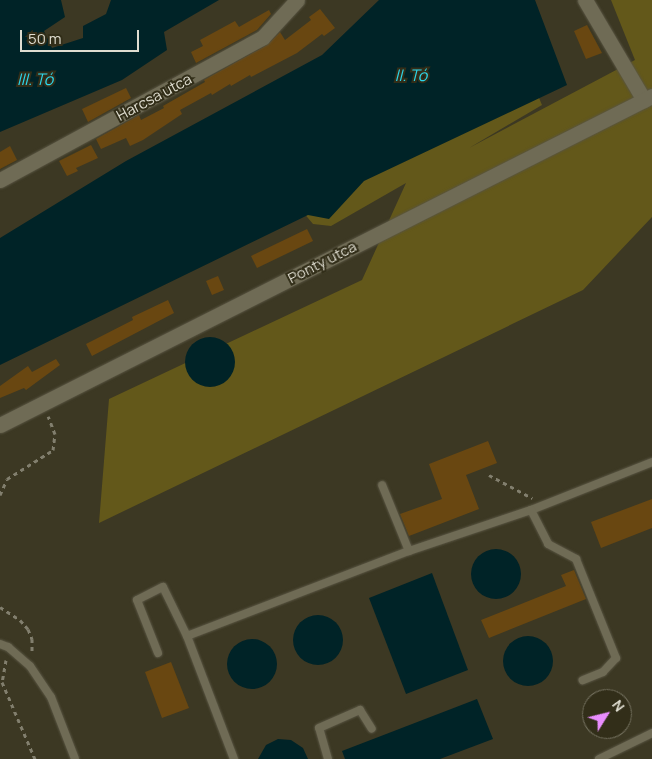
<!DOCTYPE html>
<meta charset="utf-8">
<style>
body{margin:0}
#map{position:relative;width:652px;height:759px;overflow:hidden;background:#3c3823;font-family:Manrope,sans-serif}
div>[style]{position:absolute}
.green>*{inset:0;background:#63581a}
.water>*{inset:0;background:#002327}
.round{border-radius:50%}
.building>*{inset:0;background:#694711}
.path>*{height:3px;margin-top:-1.5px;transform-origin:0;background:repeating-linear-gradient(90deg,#827f6e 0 4px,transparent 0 8px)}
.roads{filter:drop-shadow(0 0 1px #585442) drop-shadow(0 0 1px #585442)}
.lane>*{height:8px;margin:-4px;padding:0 4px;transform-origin:4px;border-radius:4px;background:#6f6b55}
.street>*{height:15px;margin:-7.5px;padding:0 7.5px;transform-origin:7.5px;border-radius:7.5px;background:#6f6b55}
span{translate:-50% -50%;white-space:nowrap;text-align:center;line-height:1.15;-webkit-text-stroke:4px #322e19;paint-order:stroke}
.street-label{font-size:15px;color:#dfddd0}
.water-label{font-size:16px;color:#2cd8ec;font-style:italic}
.north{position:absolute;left:582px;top:689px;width:50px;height:50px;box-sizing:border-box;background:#322e19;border:1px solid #777462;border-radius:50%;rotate:54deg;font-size:14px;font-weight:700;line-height:20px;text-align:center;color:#dfddd0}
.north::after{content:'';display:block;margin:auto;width:18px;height:22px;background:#e98dfe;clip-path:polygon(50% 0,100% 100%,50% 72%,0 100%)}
.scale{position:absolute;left:20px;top:30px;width:119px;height:22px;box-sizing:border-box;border:2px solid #dfddd0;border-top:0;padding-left:6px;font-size:15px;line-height:18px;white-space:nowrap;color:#dfddd0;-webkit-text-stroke:4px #322e19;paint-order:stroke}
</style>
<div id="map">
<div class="green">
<i style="clip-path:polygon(498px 0,542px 105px,469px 148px,635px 60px,611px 0,652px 0,652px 217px,583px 290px,99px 523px,109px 399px,362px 280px,406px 183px,331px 226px,313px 224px,267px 169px)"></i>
</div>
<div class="water">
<i style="clip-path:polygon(0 0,61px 0,65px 17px,44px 31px,52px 48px,83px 38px,83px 26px,106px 14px,111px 0,219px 0,164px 32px,167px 50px,122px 80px,0 132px)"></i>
<i style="clip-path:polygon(379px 0,535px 0,567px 85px,364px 181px,329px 219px,308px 215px,0 365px,0 238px,126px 161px,322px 55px)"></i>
<i class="round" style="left:185px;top:337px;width:50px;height:50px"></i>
<i class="round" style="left:471px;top:549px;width:50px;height:50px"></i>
<i style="clip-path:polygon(432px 573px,468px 670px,406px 694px,369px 598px)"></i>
<i class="round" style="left:293px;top:615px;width:50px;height:50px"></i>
<i class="round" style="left:503px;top:636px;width:50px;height:50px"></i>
<i class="round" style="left:227px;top:639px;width:50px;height:50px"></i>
<i style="clip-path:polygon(477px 699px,493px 739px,440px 759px,345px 759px,342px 751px)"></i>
<i style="clip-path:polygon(278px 739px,291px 740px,303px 748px,308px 759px,258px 759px,266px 745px)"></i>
</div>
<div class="building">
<i style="clip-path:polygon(320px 9px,335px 28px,324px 36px,322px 34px,297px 53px,251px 77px,250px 75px,231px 86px,230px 84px,212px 95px,211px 93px,180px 110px,182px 114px,143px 140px,130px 146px,126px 138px,101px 149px,96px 139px,139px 115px,141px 120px,164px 108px,163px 106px,205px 82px,204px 80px,267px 45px,280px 32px,285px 40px,311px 20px,309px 17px)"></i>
<i style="clip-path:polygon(269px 10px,271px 14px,257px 30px,196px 63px,191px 52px,203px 46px,200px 40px,235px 21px,239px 27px)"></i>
<i style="clip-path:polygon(587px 25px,602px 53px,586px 59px,574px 31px)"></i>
<i style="clip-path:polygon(126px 88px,131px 98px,88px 122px,82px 109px)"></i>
<i style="clip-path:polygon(91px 145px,98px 158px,76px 168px,78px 171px,67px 176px,59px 161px)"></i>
<i style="clip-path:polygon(10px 146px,17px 160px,0 169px,0 152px)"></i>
<i style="clip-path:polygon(307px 229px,313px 241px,257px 268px,251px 256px)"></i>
<i style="clip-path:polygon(218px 276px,224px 290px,212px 295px,206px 281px)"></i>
<i style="clip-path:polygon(168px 300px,174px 313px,92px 356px,86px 344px,133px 320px,132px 317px)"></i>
<i style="clip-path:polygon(56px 359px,60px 365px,26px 390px,24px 388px,0 398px,0 386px,28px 366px,32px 372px)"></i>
<i style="clip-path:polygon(488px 441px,497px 463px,466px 475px,479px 509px,409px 536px,400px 514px,442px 499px,429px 464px)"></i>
<i style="clip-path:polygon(652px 499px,652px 528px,601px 548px,591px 522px)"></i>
<i style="clip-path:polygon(574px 570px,586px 599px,489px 638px,481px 620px,566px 586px,561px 575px)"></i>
<i style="clip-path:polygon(171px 662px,189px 708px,162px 718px,145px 672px)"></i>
</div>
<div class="path">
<i style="left:489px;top:475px;width:49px;rotate:28.1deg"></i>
<i style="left:0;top:495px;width:17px;rotate:-66deg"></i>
<i style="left:7px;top:479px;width:54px;rotate:-32.2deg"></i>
<i style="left:53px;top:450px;width:16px;rotate:-83deg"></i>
<i style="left:55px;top:434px;width:19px;rotate:-111deg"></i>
<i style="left:0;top:607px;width:24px;rotate:33deg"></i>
<i style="left:20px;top:620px;width:12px;rotate:48deg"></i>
<i style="left:28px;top:629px;width:11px;rotate:68deg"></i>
<i style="left:32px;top:639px;width:13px;rotate:90deg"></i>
<i style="left:6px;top:660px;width:22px;rotate:100deg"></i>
<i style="left:2px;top:682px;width:84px;rotate:66.8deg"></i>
</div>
<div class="roads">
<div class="lane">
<i style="left:531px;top:510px;width:130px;rotate:-21.6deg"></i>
<i style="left:409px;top:551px;width:129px;rotate:-18.6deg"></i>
<i style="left:531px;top:510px;width:38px;rotate:63deg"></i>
<i style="left:548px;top:544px;width:32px;rotate:28deg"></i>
<i style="left:576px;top:559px;width:107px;rotate:68deg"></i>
<i style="left:616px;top:658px;width:19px;rotate:133deg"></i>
<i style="left:603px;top:672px;width:22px;rotate:158deg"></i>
<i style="left:187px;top:636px;width:238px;rotate:-21deg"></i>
<i style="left:409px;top:551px;width:71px;rotate:-112.2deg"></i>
<i style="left:0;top:644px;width:9px;rotate:21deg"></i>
<i style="left:8px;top:647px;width:29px;rotate:41deg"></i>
<i style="left:30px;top:666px;width:37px;rotate:56deg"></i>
<i style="left:51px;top:697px;width:66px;rotate:68.8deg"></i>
<i style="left:158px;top:653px;width:57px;rotate:-111.6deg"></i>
<i style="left:137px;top:600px;width:29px;rotate:-27deg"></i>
<i style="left:163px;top:587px;width:55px;rotate:63.9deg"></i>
<i style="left:187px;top:636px;width:132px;rotate:69.1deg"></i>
<i style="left:328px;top:759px;width:32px;rotate:-106deg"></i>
<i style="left:319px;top:728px;width:45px;rotate:-23.7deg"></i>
<i style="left:360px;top:710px;width:22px;rotate:58deg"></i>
<i style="left:599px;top:759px;width:59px;rotate:-26.1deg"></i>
</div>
<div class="street">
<i style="left:585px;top:0;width:116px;rotate:59.5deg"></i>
<i style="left:0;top:180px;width:299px;rotate:-28.5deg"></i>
<i style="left:263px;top:37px;width:50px;rotate:-47.4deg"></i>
<i style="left:0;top:425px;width:730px;rotate:-26.78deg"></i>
</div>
</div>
<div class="street-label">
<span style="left:154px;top:97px;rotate:-28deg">Harcsa utca</span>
<span style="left:322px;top:262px;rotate:-27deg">Ponty utca</span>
</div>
<div class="water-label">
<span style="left:411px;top:75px">II. Tó</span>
<span style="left:35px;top:79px">III. Tó</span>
</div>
<div class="north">N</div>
<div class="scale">50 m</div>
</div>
